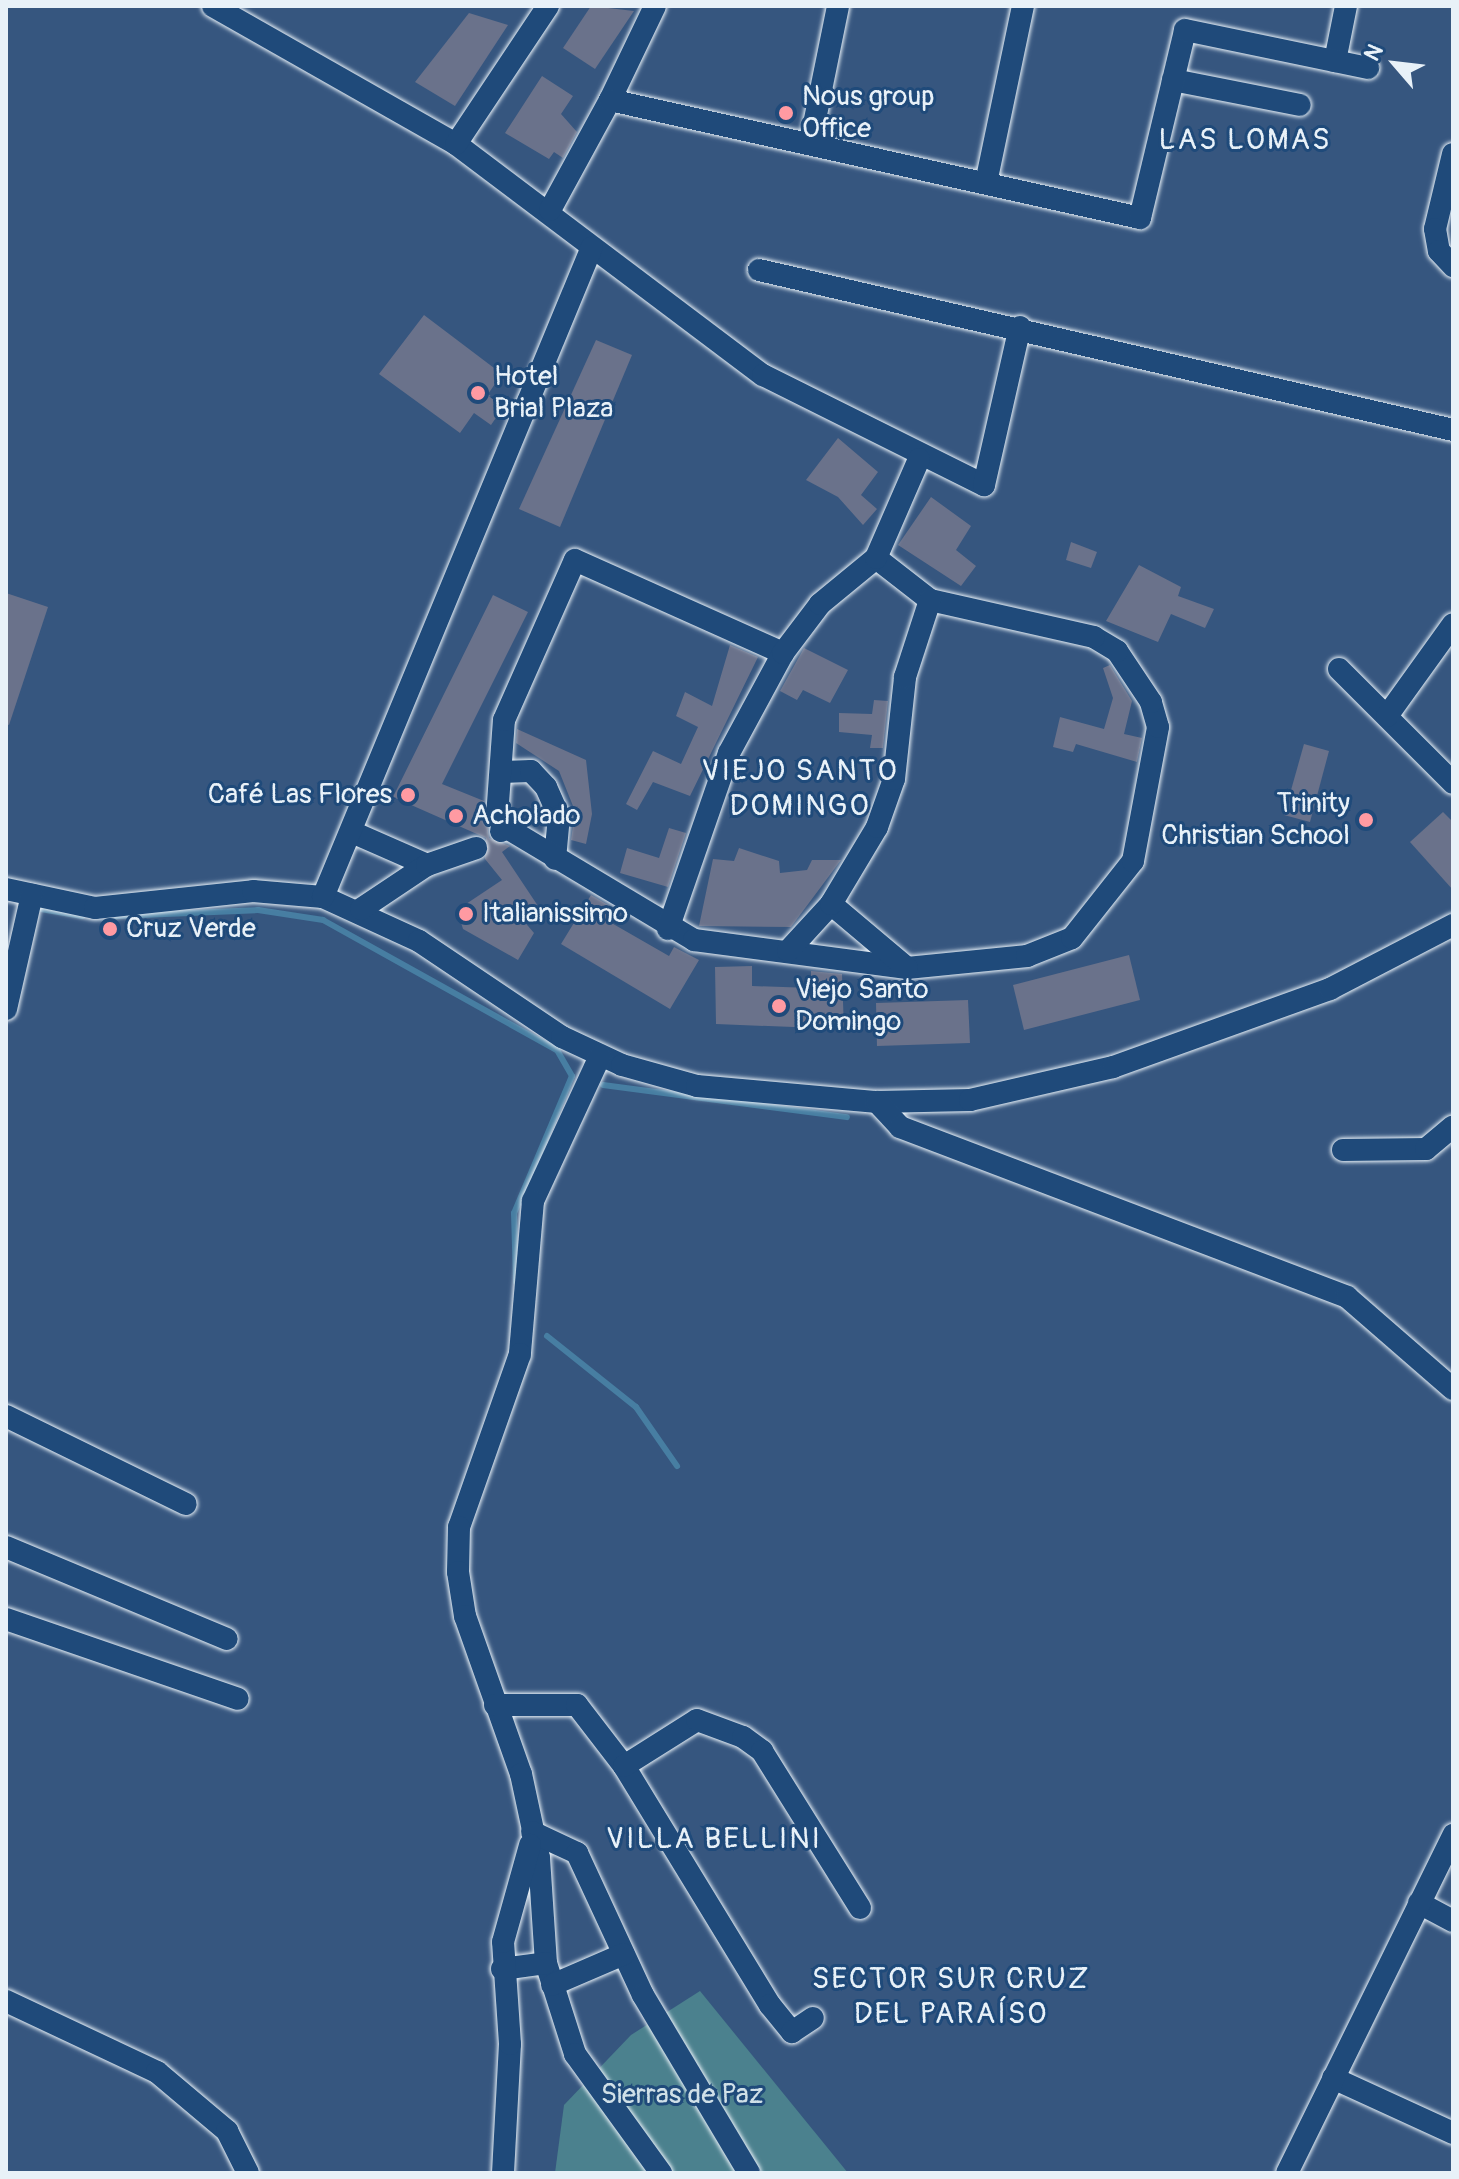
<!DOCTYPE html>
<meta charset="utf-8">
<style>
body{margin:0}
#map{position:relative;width:1459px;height:2179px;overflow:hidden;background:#36567f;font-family:Pangolin,sans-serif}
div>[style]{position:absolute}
.green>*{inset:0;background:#4b818e}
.stream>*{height:6px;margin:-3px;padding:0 3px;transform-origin:3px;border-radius:3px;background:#477ea2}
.building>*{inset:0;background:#6a728b}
.roads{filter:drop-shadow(0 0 2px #e8f1f8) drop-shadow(0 0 2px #e8f1f8)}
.minor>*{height:22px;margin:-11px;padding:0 11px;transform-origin:11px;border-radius:11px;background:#1f4a7a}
.dots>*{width:22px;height:22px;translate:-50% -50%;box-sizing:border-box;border:4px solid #1f4a7a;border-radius:50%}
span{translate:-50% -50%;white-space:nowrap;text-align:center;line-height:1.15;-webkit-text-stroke:6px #1f4a7a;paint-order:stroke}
.poi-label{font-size:28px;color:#e8f1f8}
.left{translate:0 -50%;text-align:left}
.right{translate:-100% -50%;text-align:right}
.park-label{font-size:28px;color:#d0e0e8}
.neighbourhood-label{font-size:30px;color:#e8f1f8;letter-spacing:2px}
.frame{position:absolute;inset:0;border:8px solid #e8f1f8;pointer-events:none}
.north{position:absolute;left:1355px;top:24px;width:80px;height:80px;-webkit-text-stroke:6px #1f4a7a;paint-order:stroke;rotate:298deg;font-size:22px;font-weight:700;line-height:32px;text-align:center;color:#e8f1f8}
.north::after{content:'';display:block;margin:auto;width:28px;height:36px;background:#e8f1f8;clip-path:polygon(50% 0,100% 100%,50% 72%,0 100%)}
</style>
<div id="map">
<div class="green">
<i style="clip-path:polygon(700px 1991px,848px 2173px,555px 2173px,564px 2105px,631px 2035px)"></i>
</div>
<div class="stream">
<i style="left:35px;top:908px;width:48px;rotate:9.7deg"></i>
<i style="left:117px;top:916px;width:141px;rotate:-2.4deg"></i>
<i style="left:258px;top:910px;width:66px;rotate:8.7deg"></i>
<i style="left:323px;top:920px;width:268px;rotate:29.1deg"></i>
<i style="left:557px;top:1050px;width:30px;rotate:60deg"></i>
<i style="left:572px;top:1076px;width:149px;rotate:112.9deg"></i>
<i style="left:514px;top:1213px;width:69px;rotate:88.3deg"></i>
<i style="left:603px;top:1085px;width:246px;rotate:7.5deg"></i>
<i style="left:547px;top:1336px;width:114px;rotate:38.6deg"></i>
<i style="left:636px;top:1407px;width:72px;rotate:55.2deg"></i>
</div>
<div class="building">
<i style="clip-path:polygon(591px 6px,634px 11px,595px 69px,563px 48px)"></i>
<i style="clip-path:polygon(469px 13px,508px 25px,455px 106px,415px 82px)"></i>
<i style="clip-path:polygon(542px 76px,573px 96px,561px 114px,577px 132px,563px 158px,554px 152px,549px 159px,505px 133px)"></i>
<i style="clip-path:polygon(424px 315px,502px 374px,488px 394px,504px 406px,491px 425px,474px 413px,460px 433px,379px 374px)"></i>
<i style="clip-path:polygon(596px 340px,632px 355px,560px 527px,519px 509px)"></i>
<i style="clip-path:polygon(838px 438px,878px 472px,861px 495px,877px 509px,863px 525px,838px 497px,806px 480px)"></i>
<i style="clip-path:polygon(931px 497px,971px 526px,956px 550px,976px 566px,961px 586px,898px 545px)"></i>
<i style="clip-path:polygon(1071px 542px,1097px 552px,1091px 568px,1066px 560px)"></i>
<i style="clip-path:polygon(1139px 565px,1181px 587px,1178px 596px,1214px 609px,1205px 628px,1171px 614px,1158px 642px,1106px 621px)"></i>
<i style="clip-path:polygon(6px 593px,48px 607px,9px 725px,6px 724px)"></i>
<i style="clip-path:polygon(493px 595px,528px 612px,442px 784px,484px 801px,489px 838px,510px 846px,502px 852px,538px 906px,529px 912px,519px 900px,511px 906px,534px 933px,518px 960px,463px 929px,457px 910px,502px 880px,485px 859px,486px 838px,393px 797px)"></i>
<i style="clip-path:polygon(730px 645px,758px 657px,690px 796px,653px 782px,637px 810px,626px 804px,653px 751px,681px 764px,698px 727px,676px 716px,685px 692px,712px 706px)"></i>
<i style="clip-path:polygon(804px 648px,848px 670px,830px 703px,803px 690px,797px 700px,780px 691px)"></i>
<i style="clip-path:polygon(1110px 665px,1132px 701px,1124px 734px,1142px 738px,1137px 762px,1076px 744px,1073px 752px,1053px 747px,1060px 717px,1104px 729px,1113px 698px,1103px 668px)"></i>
<i style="clip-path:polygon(874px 700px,888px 701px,883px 748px,870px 748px,872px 735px,839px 732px,839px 713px,872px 714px)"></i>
<i style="clip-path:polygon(517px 729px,586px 760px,592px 814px,586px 844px,571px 840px,575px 811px,559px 771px,516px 743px)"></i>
<i style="clip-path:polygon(1304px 744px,1329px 751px,1310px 822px,1284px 815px)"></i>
<i style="clip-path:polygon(1443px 812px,1453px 822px,1453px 890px,1410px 842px)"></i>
<i style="clip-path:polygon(669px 828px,686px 833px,668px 887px,620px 873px,627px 848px,659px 858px)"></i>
<i style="clip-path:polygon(739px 848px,779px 861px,780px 873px,807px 870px,812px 860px,841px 860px,791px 927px,699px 926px,713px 859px,734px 861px)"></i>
<i style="clip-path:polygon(591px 895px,615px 909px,608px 921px,669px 956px,674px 947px,699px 960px,670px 1009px,561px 944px)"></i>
<i style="clip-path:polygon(1129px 955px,1140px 1000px,1024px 1030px,1013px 985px)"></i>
<i style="clip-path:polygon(752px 966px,752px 986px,811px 988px,811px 971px,842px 974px,844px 1029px,716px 1024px,715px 967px)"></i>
<i style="clip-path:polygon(968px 1000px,970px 1043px,877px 1046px,876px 1003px)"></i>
</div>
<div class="roads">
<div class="minor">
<i style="left:213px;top:6px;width:279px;rotate:29.6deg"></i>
<i style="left:456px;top:144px;width:384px;rotate:37deg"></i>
<i style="left:763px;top:375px;width:247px;rotate:26.5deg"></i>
<i style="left:984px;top:485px;width:162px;rotate:-77.2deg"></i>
<i style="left:1335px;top:61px;width:56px;rotate:-78.7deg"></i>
<i style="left:1173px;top:80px;width:129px;rotate:11.1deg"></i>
<i style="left:610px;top:100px;width:104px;rotate:-64.4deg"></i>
<i style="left:456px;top:144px;width:166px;rotate:-56.3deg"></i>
<i style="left:810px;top:144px;width:141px;rotate:-78.5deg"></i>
<i style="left:1453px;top:154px;width:77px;rotate:103.5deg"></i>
<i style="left:1435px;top:229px;width:22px;rotate:80deg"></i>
<i style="left:1439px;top:251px;width:21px;rotate:47deg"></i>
<i style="left:986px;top:183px;width:181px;rotate:-78.2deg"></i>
<i style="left:550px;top:210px;width:125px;rotate:-61.4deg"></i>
<i style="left:610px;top:100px;width:543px;rotate:12.55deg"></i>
<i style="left:1140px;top:218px;width:193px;rotate:-76.5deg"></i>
<i style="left:1185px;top:30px;width:187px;rotate:11.7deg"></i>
<i style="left:759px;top:270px;width:712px;rotate:12.98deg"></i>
<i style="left:1339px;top:669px;width:161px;rotate:45deg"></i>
<i style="left:1387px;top:716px;width:113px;rotate:-54.3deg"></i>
<i style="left:502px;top:772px;width:29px;rotate:-2deg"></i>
<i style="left:531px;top:771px;width:22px;rotate:47deg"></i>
<i style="left:546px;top:787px;width:32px;rotate:66deg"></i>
<i style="left:559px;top:816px;width:43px;rotate:95.3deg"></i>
<i style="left:507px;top:828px;width:15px;rotate:-132deg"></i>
<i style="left:497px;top:817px;width:97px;rotate:-85.9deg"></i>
<i style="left:504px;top:720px;width:175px;rotate:-66.1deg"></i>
<i style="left:575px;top:560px;width:228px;rotate:24.1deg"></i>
<i style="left:501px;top:831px;width:7px;rotate:-27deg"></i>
<i style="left:507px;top:828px;width:218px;rotate:30.9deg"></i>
<i style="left:694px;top:940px;width:215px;rotate:7.5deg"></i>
<i style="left:907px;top:968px;width:121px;rotate:-5.7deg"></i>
<i style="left:1027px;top:956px;width:48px;rotate:-21.8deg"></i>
<i style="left:1072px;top:938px;width:98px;rotate:-51.6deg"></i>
<i style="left:1133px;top:861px;width:136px;rotate:-79.4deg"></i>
<i style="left:1158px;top:727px;width:26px;rotate:-106deg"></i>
<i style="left:1151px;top:702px;width:61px;rotate:-123.7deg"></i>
<i style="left:1117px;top:651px;width:27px;rotate:-149deg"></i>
<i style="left:1094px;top:637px;width:168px;rotate:-167.3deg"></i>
<i style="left:930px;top:600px;width:68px;rotate:-142.1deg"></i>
<i style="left:352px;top:832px;width:82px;rotate:23.7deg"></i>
<i style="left:6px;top:889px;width:91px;rotate:12.1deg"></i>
<i style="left:95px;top:908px;width:159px;rotate:-6.1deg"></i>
<i style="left:253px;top:891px;width:70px;rotate:4.9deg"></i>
<i style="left:323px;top:897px;width:106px;rotate:24.6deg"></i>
<i style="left:419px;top:941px;width:172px;rotate:33.9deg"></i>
<i style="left:562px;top:1037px;width:66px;rotate:25deg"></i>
<i style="left:622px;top:1065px;width:78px;rotate:15.6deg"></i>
<i style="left:697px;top:1086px;width:181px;rotate:5.1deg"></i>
<i style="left:877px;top:1102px;width:93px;rotate:-1.2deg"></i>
<i style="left:970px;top:1100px;width:147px;rotate:-13deg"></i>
<i style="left:1113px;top:1067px;width:231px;rotate:-19.8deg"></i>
<i style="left:1330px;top:989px;width:139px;rotate:-27.5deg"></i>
<i style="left:323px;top:897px;width:703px;rotate:-67.52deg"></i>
<i style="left:831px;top:904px;width:99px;rotate:40.1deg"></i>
<i style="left:361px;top:909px;width:79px;rotate:-33.7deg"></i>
<i style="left:427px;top:865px;width:52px;rotate:-19.1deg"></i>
<i style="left:668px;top:929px;width:186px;rotate:-70.9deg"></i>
<i style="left:729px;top:753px;width:114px;rotate:-61.6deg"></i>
<i style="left:783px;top:653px;width:61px;rotate:-52.9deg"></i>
<i style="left:820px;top:604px;width:72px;rotate:-39.4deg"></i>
<i style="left:876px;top:558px;width:108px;rotate:-66.5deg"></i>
<i style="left:788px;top:951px;width:64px;rotate:-47.5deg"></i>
<i style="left:831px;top:904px;width:90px;rotate:-59.1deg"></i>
<i style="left:877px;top:827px;width:51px;rotate:-70.5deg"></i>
<i style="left:894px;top:779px;width:103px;rotate:-83.8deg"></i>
<i style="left:905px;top:677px;width:81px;rotate:-72deg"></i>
<i style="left:6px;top:1009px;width:117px;rotate:-77.2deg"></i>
<i style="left:600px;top:1056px;width:160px;rotate:114.8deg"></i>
<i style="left:533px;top:1201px;width:154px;rotate:94.9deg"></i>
<i style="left:520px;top:1354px;width:183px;rotate:109.4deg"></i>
<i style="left:459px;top:1527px;width:45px;rotate:91.3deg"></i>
<i style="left:458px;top:1572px;width:45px;rotate:81deg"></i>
<i style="left:465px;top:1616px;width:168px;rotate:70.5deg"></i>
<i style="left:521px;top:1774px;width:86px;rotate:77.9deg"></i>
<i style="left:539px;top:1858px;width:105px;rotate:86.2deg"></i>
<i style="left:546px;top:1963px;width:96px;rotate:72.3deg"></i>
<i style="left:575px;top:2054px;width:147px;rotate:54.1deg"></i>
<i style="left:877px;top:1102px;width:34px;rotate:47deg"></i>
<i style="left:900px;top:1127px;width:478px;rotate:20.8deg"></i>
<i style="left:1347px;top:1297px;width:140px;rotate:41deg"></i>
<i style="left:1343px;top:1150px;width:83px;rotate:-0.7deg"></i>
<i style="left:1426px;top:1149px;width:35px;rotate:-40deg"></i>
<i style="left:6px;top:1416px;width:200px;rotate:26.1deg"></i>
<i style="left:6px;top:1547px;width:239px;rotate:22.6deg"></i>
<i style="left:6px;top:1619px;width:245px;rotate:19deg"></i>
<i style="left:495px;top:1705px;width:82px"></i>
<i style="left:577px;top:1705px;width:77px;rotate:52.4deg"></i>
<i style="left:624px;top:1766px;width:280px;rotate:58.6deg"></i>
<i style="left:770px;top:2005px;width:35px;rotate:51deg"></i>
<i style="left:792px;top:2032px;width:25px;rotate:-34deg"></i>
<i style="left:624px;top:1766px;width:86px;rotate:-32.2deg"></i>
<i style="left:697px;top:1720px;width:49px;rotate:20.3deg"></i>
<i style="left:743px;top:1737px;width:24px;rotate:36deg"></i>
<i style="left:762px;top:1751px;width:185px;rotate:58deg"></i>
<i style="left:532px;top:1832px;width:50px;rotate:25deg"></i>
<i style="left:577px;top:1853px;width:157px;rotate:65.1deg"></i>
<i style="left:643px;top:1995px;width:207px;rotate:59.2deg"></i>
<i style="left:1419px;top:1903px;width:38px;rotate:28deg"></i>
<i style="left:502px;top:1969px;width:44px;rotate:-7.8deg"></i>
<i style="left:552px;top:1985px;width:78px;rotate:-23.3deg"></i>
<i style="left:6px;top:2001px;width:167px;rotate:25.2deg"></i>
<i style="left:157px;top:2072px;width:92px;rotate:40.1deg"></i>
<i style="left:227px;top:2131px;width:47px;rotate:63.4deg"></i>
<i style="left:1333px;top:2078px;width:132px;rotate:24.6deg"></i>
<i style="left:503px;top:2173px;width:129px;rotate:-86.9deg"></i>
<i style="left:510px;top:2044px;width:102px;rotate:-93.9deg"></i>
<i style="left:503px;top:1942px;width:101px;rotate:-74.4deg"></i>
<i style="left:1287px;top:2173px;width:377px;rotate:-63.8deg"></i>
</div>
</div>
<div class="dots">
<i style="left:786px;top:113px;background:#ff9aa2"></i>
<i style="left:478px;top:393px;background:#ff9aa2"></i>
<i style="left:408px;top:795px;background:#ff9aa2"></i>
<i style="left:456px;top:816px;background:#ff9aa2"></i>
<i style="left:1366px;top:820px;background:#ff9aa2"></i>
<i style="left:466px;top:914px;background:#ff9aa2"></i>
<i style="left:110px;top:929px;background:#ff9aa2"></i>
<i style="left:779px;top:1006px;background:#ff9aa2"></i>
</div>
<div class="poi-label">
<span class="left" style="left:802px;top:113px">Nous group<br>Office</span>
<span class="left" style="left:494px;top:393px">Hotel<br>Brial Plaza</span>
<span class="right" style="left:392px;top:795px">Café Las Flores</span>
<span class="right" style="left:1350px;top:820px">Trinity<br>Christian School</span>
<span class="left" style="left:472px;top:816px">Acholado</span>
<span class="left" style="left:482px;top:914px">Italianissimo</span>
<span class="left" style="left:126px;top:929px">Cruz Verde</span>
<span class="left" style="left:795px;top:1006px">Viejo Santo<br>Domingo</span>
</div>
<div class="park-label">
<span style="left:682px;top:2095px">Sierras de Paz</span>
</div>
<div class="neighbourhood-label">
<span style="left:1245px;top:140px">LAS LOMAS</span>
<span style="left:800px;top:788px">VIEJO SANTO<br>DOMINGO</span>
<span style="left:714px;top:1839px">VILLA BELLINI</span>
<span style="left:951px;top:1996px">SECTOR SUR CRUZ<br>DEL PARAÍSO</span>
</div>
<div class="frame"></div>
<div class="north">N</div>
</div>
